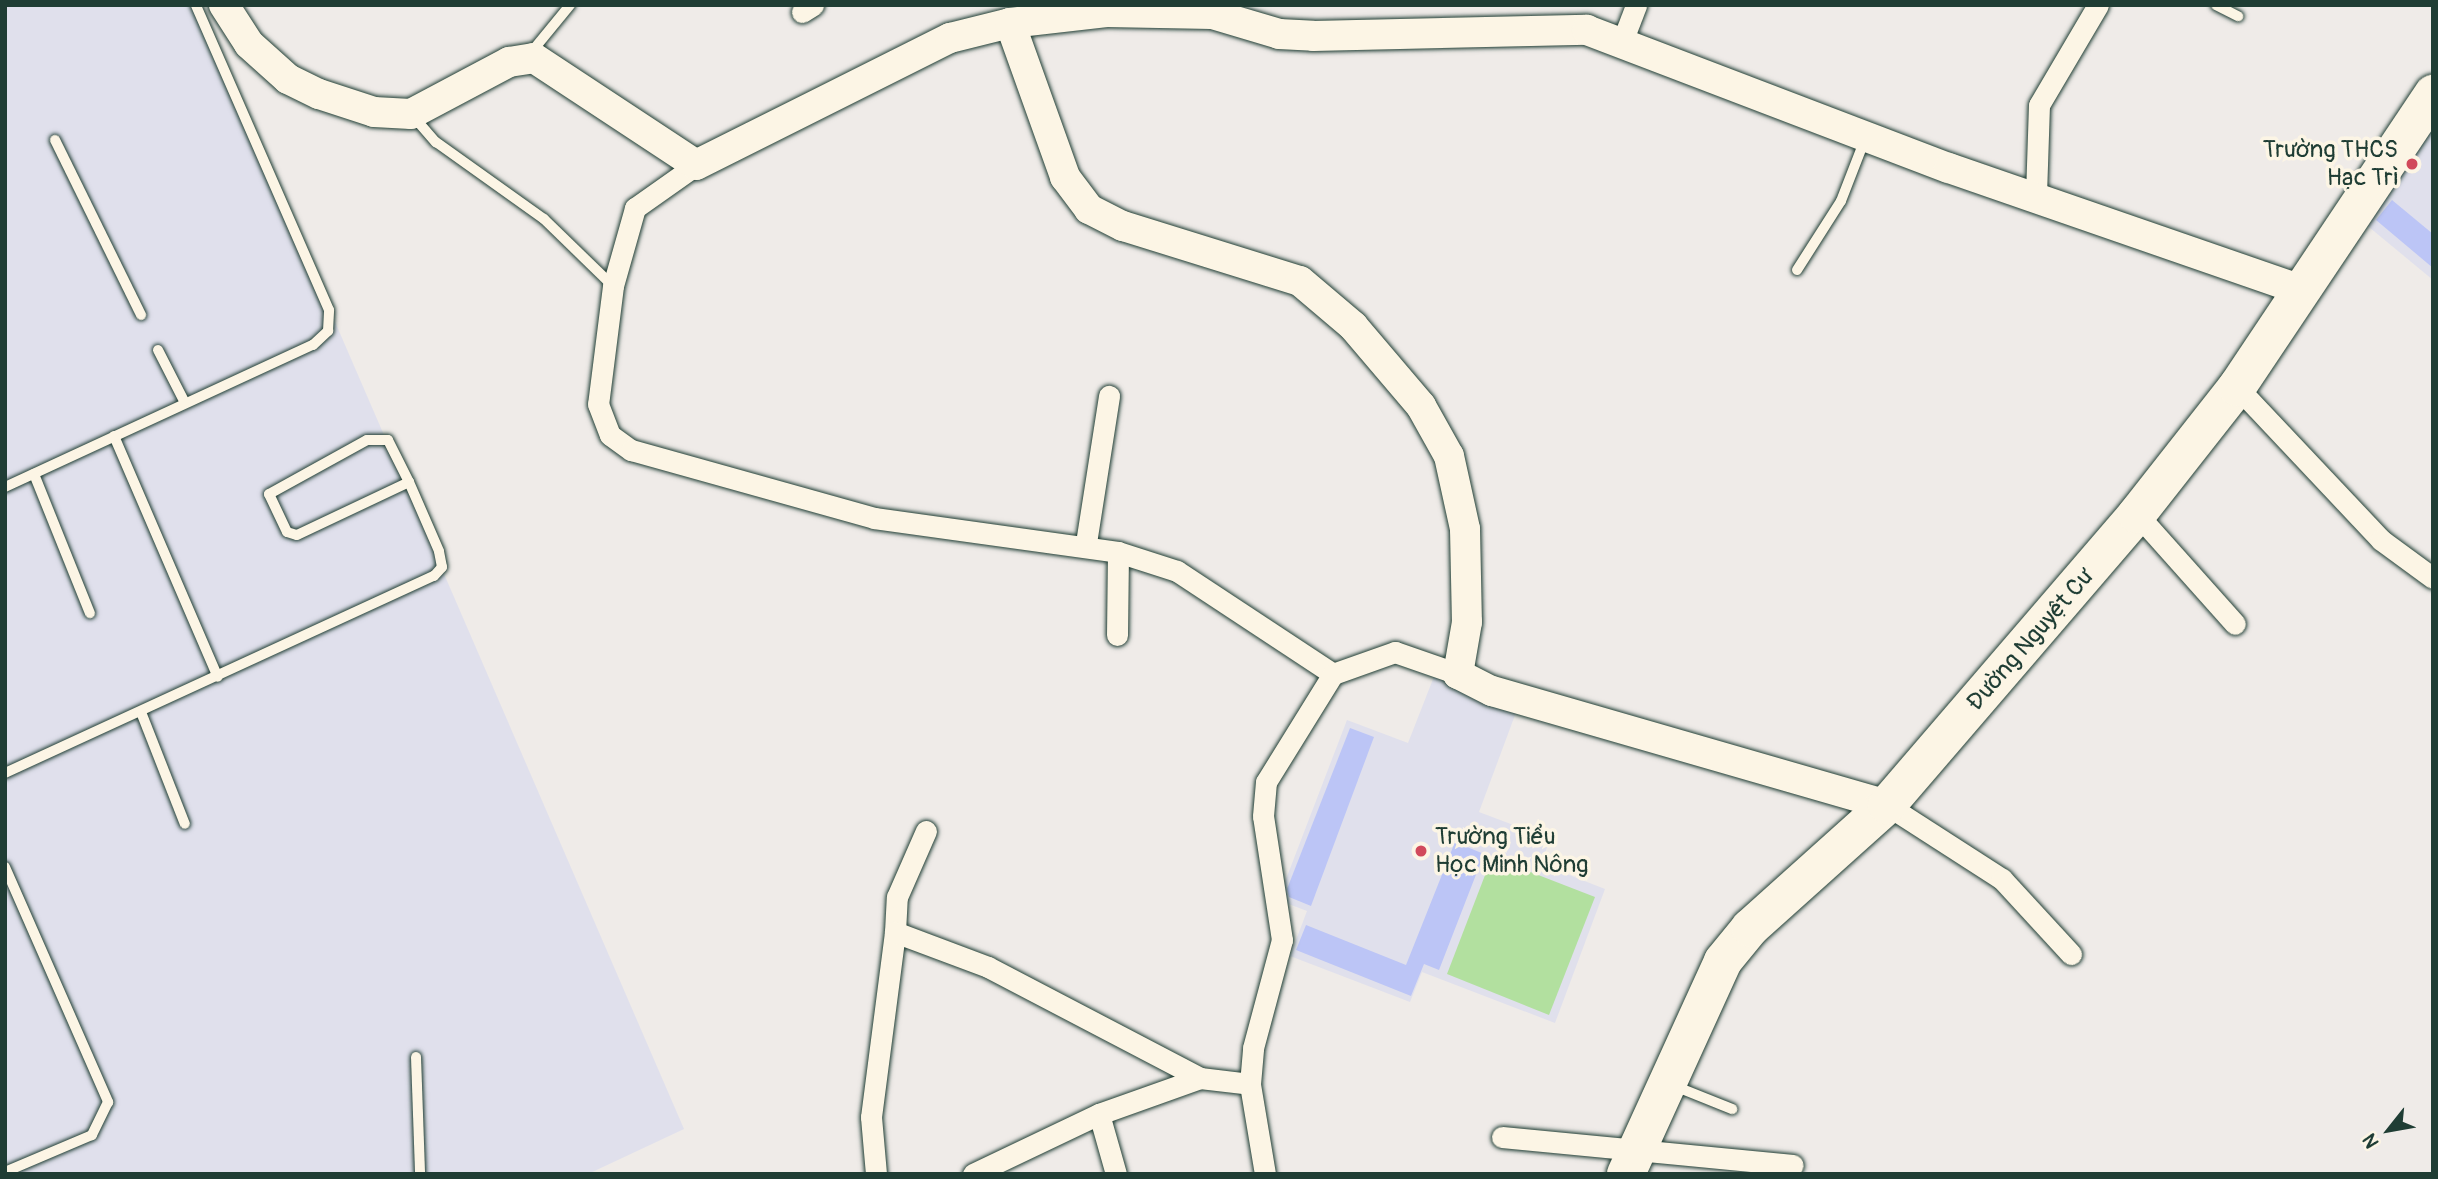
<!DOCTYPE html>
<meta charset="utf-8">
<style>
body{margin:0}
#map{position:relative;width:2438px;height:1179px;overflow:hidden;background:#efebe8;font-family:Pangolin,sans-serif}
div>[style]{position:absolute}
.built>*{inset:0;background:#e0e0ec}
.green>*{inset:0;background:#b2e09f}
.building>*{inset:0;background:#bcc5f6}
.roads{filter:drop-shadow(0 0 2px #1f3d34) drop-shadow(0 0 2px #1f3d34)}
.lane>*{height:10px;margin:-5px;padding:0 5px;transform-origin:5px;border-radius:5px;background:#fcf5e5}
.street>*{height:21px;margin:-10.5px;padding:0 10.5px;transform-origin:10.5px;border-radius:10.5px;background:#fcf5e5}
.secondary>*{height:30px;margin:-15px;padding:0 15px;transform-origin:15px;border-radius:15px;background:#fcf5e5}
.highway>*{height:38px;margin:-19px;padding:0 19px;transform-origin:19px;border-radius:19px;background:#fcf5e5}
.dots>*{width:19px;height:19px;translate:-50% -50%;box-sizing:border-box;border:4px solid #fcf5e5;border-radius:50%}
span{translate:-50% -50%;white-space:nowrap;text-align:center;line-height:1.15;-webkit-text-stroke:7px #fcf5e5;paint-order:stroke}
.poi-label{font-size:24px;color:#1f3d34}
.right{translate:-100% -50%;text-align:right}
.left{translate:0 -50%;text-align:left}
.street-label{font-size:24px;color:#1f3d34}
.frame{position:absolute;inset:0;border:7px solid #1f3d34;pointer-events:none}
.north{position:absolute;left:2354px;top:1095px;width:70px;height:70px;-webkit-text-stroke:5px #fcf5e5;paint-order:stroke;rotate:239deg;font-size:19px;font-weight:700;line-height:28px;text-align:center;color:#1f3d34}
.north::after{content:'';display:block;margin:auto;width:24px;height:32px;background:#1f3d34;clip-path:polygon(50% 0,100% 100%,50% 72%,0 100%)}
</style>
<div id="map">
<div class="built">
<i style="clip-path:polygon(5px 5px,198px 5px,684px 1129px,588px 1174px,5px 1174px)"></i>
<i style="clip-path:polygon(2433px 115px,2433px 280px,2352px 213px)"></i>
<i style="clip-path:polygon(1435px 674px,1518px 707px,1479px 812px,1550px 839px,1541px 864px,1605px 889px,1555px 1023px,1422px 972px,1410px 1002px,1290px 956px,1307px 911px,1278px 900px,1347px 720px,1408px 743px)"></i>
</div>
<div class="green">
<i style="clip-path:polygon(1492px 857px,1595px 897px,1549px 1015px,1447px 974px)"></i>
</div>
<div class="building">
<i style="clip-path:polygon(2392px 200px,2433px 234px,2433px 268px,2376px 220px)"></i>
<i style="clip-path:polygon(1350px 728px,1374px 737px,1311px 906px,1289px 897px,1287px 889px)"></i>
<i style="clip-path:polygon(1455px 842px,1484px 854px,1439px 970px,1424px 964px,1411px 996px,1296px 950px,1306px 925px,1406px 965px)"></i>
</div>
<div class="roads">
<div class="lane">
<i style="left:2216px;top:5px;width:25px;rotate:27deg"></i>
<i style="left:529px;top:55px;width:65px;rotate:-50.6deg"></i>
<i style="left:413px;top:116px;width:35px;rotate:49deg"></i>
<i style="left:436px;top:142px;width:133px;rotate:35.5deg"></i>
<i style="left:544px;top:219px;width:96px;rotate:44.2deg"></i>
<i style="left:55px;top:140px;width:195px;rotate:63.8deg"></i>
<i style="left:1797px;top:270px;width:82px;rotate:-57.5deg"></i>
<i style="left:1841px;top:201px;width:66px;rotate:-68.8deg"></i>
<i style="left:158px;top:350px;width:59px;rotate:63deg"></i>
<i style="left:114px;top:436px;width:262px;rotate:66.7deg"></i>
<i style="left:34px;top:474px;width:150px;rotate:68.1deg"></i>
<i style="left:5px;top:487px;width:339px;rotate:-24.8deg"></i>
<i style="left:313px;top:345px;width:21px;rotate:-43deg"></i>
<i style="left:328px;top:331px;width:21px;rotate:-87deg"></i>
<i style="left:329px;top:310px;width:333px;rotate:-113.6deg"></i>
<i style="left:141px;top:712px;width:120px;rotate:68.6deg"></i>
<i style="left:5px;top:773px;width:472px;rotate:-24.7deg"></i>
<i style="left:434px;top:576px;width:12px;rotate:-48deg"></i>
<i style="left:442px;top:567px;width:16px;rotate:-101deg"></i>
<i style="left:439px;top:551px;width:75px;rotate:-113.5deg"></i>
<i style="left:409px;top:482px;width:47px;rotate:-116.6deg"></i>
<i style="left:388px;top:440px;width:21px;rotate:180deg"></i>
<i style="left:367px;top:440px;width:112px;rotate:151.1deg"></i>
<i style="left:269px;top:494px;width:42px;rotate:64.7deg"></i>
<i style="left:287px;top:532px;width:10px;rotate:17deg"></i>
<i style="left:297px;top:535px;width:124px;rotate:-25.3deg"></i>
<i style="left:5px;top:867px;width:257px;rotate:66.3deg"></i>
<i style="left:108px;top:1102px;width:37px;rotate:116deg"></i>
<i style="left:92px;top:1135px;width:95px;rotate:157deg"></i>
<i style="left:416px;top:1057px;width:117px;rotate:88deg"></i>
<i style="left:1672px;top:1085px;width:65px;rotate:21.8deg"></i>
</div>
<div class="street">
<i style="left:802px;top:12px;width:13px;rotate:-32deg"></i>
<i style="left:1622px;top:42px;width:40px;rotate:-69deg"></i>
<i style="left:696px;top:165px;width:75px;rotate:144.8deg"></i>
<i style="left:635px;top:208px;width:81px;rotate:105.8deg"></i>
<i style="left:613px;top:286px;width:119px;rotate:97.2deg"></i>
<i style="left:598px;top:404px;width:33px;rotate:69deg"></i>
<i style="left:610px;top:435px;width:26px;rotate:36deg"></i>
<i style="left:631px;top:450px;width:252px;rotate:15.6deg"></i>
<i style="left:874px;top:518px;width:246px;rotate:7.9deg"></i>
<i style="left:1118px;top:552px;width:62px;rotate:17.9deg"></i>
<i style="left:1177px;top:571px;width:187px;rotate:33.4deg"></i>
<i style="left:2036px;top:195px;width:90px;rotate:-88.1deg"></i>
<i style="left:2039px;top:105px;width:116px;rotate:-59.5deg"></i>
<i style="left:2237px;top:387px;width:210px;rotate:46.7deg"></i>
<i style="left:2381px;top:540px;width:64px;rotate:36.2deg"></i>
<i style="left:2137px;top:514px;width:147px;rotate:48.3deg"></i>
<i style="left:1086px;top:543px;width:149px;rotate:-81.1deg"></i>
<i style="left:1117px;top:635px;width:83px;rotate:-89.3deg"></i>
<i style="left:1887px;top:805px;width:137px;rotate:32.8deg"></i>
<i style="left:2002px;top:879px;width:102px;rotate:47.4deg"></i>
<i style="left:895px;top:932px;width:35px;rotate:-87deg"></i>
<i style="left:897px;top:897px;width:72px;rotate:-66.3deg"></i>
<i style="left:1099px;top:1114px;width:62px;rotate:74.2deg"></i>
<i style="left:1502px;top:1137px;width:292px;rotate:5.5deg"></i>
<i style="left:876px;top:1174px;width:57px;rotate:-95deg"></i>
<i style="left:871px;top:1117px;width:187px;rotate:-82.6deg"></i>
<i style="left:895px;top:932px;width:99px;rotate:20.6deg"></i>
<i style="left:988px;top:967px;width:239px;rotate:27.6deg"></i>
<i style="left:1200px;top:1078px;width:50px;rotate:6.8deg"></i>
<i style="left:973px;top:1174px;width:140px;rotate:-25.5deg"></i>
<i style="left:1099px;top:1114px;width:107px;rotate:-19.6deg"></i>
<i style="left:1265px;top:1174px;width:91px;rotate:-99.5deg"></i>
<i style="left:1250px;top:1084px;width:36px;rotate:-85deg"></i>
<i style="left:1253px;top:1048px;width:112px;rotate:-75deg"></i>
<i style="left:1282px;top:940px;width:125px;rotate:-98.7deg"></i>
<i style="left:1263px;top:816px;width:34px;rotate:-85deg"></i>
<i style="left:1266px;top:782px;width:127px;rotate:-58.2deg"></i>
<i style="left:1333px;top:674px;width:66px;rotate:-19.5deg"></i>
<i style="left:1395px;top:652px;width:67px;rotate:19.2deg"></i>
</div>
<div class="secondary">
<i style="left:224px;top:5px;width:46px;rotate:57.3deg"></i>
<i style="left:249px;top:44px;width:52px;rotate:41.9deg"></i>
<i style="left:288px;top:79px;width:34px;rotate:26deg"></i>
<i style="left:319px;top:94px;width:58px;rotate:18.1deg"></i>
<i style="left:374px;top:112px;width:37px;rotate:3deg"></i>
<i style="left:411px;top:114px;width:111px;rotate:-28deg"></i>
<i style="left:509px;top:62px;width:25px;rotate:-9deg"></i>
<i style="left:534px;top:58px;width:194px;rotate:33.4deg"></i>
<i style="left:696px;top:165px;width:284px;rotate:-26.6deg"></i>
<i style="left:950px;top:38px;width:62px;rotate:-14deg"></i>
<i style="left:1010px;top:23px;width:97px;rotate:-6.5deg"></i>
<i style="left:1106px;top:12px;width:106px;rotate:1.1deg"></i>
<i style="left:1212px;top:14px;width:70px;rotate:16.6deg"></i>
<i style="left:1279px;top:34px;width:34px;rotate:3deg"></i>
<i style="left:1313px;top:36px;width:274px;rotate:-1.3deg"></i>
<i style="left:1587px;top:30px;width:387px;rotate:20.9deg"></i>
<i style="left:1949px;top:168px;width:373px;rotate:19.1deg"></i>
<i style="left:1010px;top:23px;width:164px;rotate:70.3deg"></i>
<i style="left:1065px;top:177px;width:40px;rotate:53deg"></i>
<i style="left:1089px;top:209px;width:38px;rotate:27deg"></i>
<i style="left:1123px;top:226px;width:185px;rotate:17.3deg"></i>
<i style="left:1300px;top:281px;width:70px;rotate:40.3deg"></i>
<i style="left:1353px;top:326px;width:105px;rotate:49.6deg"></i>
<i style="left:1421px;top:406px;width:57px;rotate:60.8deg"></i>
<i style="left:1449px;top:456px;width:75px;rotate:77.6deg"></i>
<i style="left:1465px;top:529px;width:93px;rotate:88.8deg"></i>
<i style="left:1467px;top:622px;width:53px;rotate:99.8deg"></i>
<i style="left:1458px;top:674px;width:38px;rotate:27deg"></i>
<i style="left:1492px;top:691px;width:411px;rotate:16.1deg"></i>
</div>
<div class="highway">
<i style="left:1626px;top:1174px;width:234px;rotate:-65.5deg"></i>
<i style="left:1723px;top:961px;width:43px;rotate:-50.7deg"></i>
<i style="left:1750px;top:928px;width:184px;rotate:-41.9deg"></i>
<i style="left:1887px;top:805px;width:384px;rotate:-49.3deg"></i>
<i style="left:2137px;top:514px;width:162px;rotate:-51.8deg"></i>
<i style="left:2237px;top:387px;width:353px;rotate:-56.2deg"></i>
</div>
</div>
<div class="dots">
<i style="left:2412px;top:164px;background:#d1495b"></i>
<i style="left:1421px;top:851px;background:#d1495b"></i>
</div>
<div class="poi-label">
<span class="right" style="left:2398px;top:164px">Trường THCS<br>Hạc Trì</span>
<span class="left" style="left:1435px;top:851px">Trường Tiểu<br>Học Minh Nông</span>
</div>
<div class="street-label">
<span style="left:2030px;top:640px;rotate:-49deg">Đường Nguyệt Cư</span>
</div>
<div class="frame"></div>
<div class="north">N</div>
</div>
